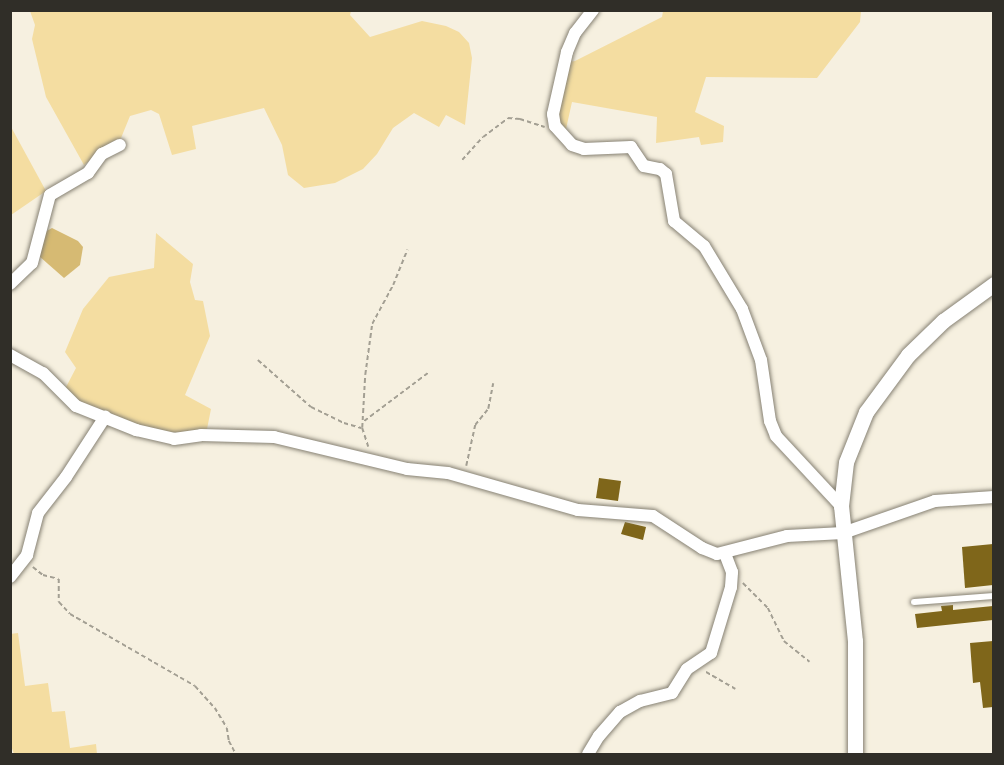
<!DOCTYPE html>
<style>
body{margin:0}
#map{position:relative;width:1004px;height:765px;overflow:hidden;background:#f6f0e0;font-family:"Fira Sans",sans-serif}
div>[style]{position:absolute}
.green>*{inset:0;background:#f4dda1}
.water>*{inset:0;background:#d6ba73}
.building>*{inset:0;background:#7f661a}
.path>*{height:1.5px;margin-top:-0.75px;transform-origin:0;background:repeating-linear-gradient(90deg,#a39f93 0 4.5px,transparent 0 7.5px)}
.roads{filter:drop-shadow(0 0 2px #868173) drop-shadow(0 0 2px #868173)}
.service>*{height:6px;margin:-3px;padding:0 3px;transform-origin:3px;border-radius:3px;background:#fff}
.minor>*{height:12px;margin:-6px;padding:0 6px;transform-origin:6px;border-radius:6px;background:#fff}
.tertiary>*{height:15px;margin:-7.5px;padding:0 7.5px;transform-origin:7.5px;border-radius:7.5px;background:#fff}
span{translate:-50% -50%;white-space:nowrap;text-align:center;line-height:1.15;-webkit-text-stroke:6px #fff;paint-order:stroke}
.frame{position:absolute;inset:0;border:12px solid #302e28;pointer-events:none}
</style>
<div id="map">
<div class="green">
<i style="clip-path:polygon(30px 11px,351px 11px,350px 15px,370px 37px,422px 21px,446px 26px,459px 32px,469px 43px,472px 58px,465px 125px,446px 115px,439px 127px,414px 113px,393px 128px,377px 154px,363px 169px,335px 183px,304px 188px,288px 175px,282px 145px,264px 108px,192px 126px,196px 149px,172px 155px,159px 114px,151px 110px,130px 116px,121px 138px,110px 143px,84px 165px,46px 97px,32px 39px,35px 25px)"></i>
<i style="clip-path:polygon(663px 11px,861px 11px,860px 22px,817px 78px,706px 77px,695px 112px,724px 126px,723px 142px,701px 145px,699px 137px,656px 143px,657px 117px,572px 102px,566px 129px,558px 122px,557px 107px,569px 62px,575px 61px,662px 17px)"></i>
<i style="clip-path:polygon(10px 125px,46px 191px,11px 215px,10px 215px)"></i>
<i style="clip-path:polygon(156px 233px,193px 264px,190px 282px,195px 300px,203px 301px,210px 336px,185px 395px,211px 409px,207px 429px,186px 433px,160px 432px,85px 406px,65px 389px,76px 368px,65px 352px,83px 309px,109px 277px,154px 268px)"></i>
<i style="clip-path:polygon(18px 633px,25px 686px,48px 683px,52px 712px,65px 711px,70px 748px,96px 744px,97px 754px,14px 754px,10px 743px,10px 634px)"></i>
</div>
<div class="water">
<i style="clip-path:polygon(52px 228px,78px 241px,83px 247px,80px 265px,64px 278px,39px 256px,45px 232px)"></i>
</div>
<div class="building">
<i style="clip-path:polygon(599px 478px,621px 481px,618px 501px,596px 498px)"></i>
<i style="clip-path:polygon(625px 522px,646px 527px,643px 540px,621px 534px)"></i>
<i style="clip-path:polygon(993px 544px,993px 585px,965px 588px,962px 547px)"></i>
<i style="clip-path:polygon(953px 605px,953px 610px,993px 606px,993px 620px,917px 628px,915px 614px,942px 611px,941px 606px)"></i>
<i style="clip-path:polygon(993px 641px,993px 707px,983px 708px,980px 682px,973px 683px,970px 643px)"></i>
</div>
<div class="path">
<i style="left:462px;top:160px;width:31px;rotate:-48deg"></i>
<i style="left:483px;top:137px;width:31px;rotate:-37deg"></i>
<i style="left:508px;top:118px;width:12px;rotate:5deg"></i>
<i style="left:520px;top:119px;width:26px;rotate:18deg"></i>
<i style="left:258px;top:360px;width:71px;rotate:41.6deg"></i>
<i style="left:311px;top:407px;width:37px;rotate:26deg"></i>
<i style="left:344px;top:423px;width:18px;rotate:16deg"></i>
<i style="left:364px;top:421px;width:81px;rotate:-37deg"></i>
<i style="left:368px;top:447px;width:20px;rotate:-108deg"></i>
<i style="left:362px;top:428px;width:53px;rotate:-86.8deg"></i>
<i style="left:365px;top:375px;width:51px;rotate:-82.2deg"></i>
<i style="left:372px;top:324px;width:44px;rotate:-61.7deg"></i>
<i style="left:393px;top:285px;width:38px;rotate:-68deg"></i>
<i style="left:466px;top:466px;width:42px;rotate:-77.6deg"></i>
<i style="left:475px;top:425px;width:21px;rotate:-51deg"></i>
<i style="left:488px;top:409px;width:26px;rotate:-79deg"></i>
<i style="left:33px;top:567px;width:13px;rotate:39deg"></i>
<i style="left:43px;top:575px;width:16px;rotate:14deg"></i>
<i style="left:59px;top:579px;width:23px;rotate:90deg"></i>
<i style="left:59px;top:602px;width:16px;rotate:47deg"></i>
<i style="left:70px;top:614px;width:144px;rotate:29.9deg"></i>
<i style="left:195px;top:686px;width:30px;rotate:48deg"></i>
<i style="left:215px;top:708px;width:23px;rotate:59deg"></i>
<i style="left:227px;top:728px;width:13px;rotate:81deg"></i>
<i style="left:229px;top:741px;width:15px;rotate:62deg"></i>
<i style="left:743px;top:583px;width:35px;rotate:45deg"></i>
<i style="left:768px;top:608px;width:37px;rotate:64deg"></i>
<i style="left:784px;top:641px;width:33px;rotate:39deg"></i>
<i style="left:706px;top:672px;width:34px;rotate:30deg"></i>
</div>
<div class="roads">
<div class="service">
<i style="left:914px;top:602px;width:80px;rotate:-4.3deg"></i>
</div>
<div class="minor">
<i style="left:593px;top:10px;width:29px;rotate:128deg"></i>
<i style="left:575px;top:33px;width:21px;rotate:113deg"></i>
<i style="left:567px;top:52px;width:64px;rotate:102.7deg"></i>
<i style="left:553px;top:114px;width:12px;rotate:81deg"></i>
<i style="left:555px;top:126px;width:25px;rotate:48deg"></i>
<i style="left:572px;top:145px;width:13px;rotate:18deg"></i>
<i style="left:584px;top:149px;width:47px;rotate:-2.4deg"></i>
<i style="left:631px;top:147px;width:23px;rotate:56deg"></i>
<i style="left:644px;top:166px;width:16px;rotate:11deg"></i>
<i style="left:660px;top:169px;width:8px;rotate:40deg"></i>
<i style="left:666px;top:174px;width:48px;rotate:80.3deg"></i>
<i style="left:674px;top:221px;width:39px;rotate:40deg"></i>
<i style="left:704px;top:246px;width:74px;rotate:58.9deg"></i>
<i style="left:742px;top:309px;width:54px;rotate:69.6deg"></i>
<i style="left:761px;top:360px;width:62px;rotate:81.6deg"></i>
<i style="left:770px;top:421px;width:16px;rotate:68deg"></i>
<i style="left:776px;top:436px;width:96px;rotate:47.1deg"></i>
<i style="left:10px;top:284px;width:30px;rotate:-44deg"></i>
<i style="left:32px;top:263px;width:70px;rotate:-75.2deg"></i>
<i style="left:50px;top:195px;width:44px;rotate:-30.1deg"></i>
<i style="left:88px;top:173px;width:24px;rotate:-54deg"></i>
<i style="left:102px;top:154px;width:20px;rotate:-27deg"></i>
<i style="left:10px;top:355px;width:38px;rotate:29deg"></i>
<i style="left:43px;top:373px;width:47px;rotate:45deg"></i>
<i style="left:76px;top:406px;width:65px;rotate:21.8deg"></i>
<i style="left:136px;top:430px;width:39px;rotate:13deg"></i>
<i style="left:174px;top:439px;width:27px;rotate:-8deg"></i>
<i style="left:201px;top:435px;width:73px;rotate:1.6deg"></i>
<i style="left:274px;top:437px;width:137px;rotate:13.5deg"></i>
<i style="left:407px;top:469px;width:41px;rotate:5.6deg"></i>
<i style="left:448px;top:473px;width:135px;rotate:15.9deg"></i>
<i style="left:578px;top:510px;width:75px;rotate:4.6deg"></i>
<i style="left:653px;top:516px;width:59px;rotate:33.1deg"></i>
<i style="left:702px;top:548px;width:16px;rotate:22deg"></i>
<i style="left:717px;top:554px;width:72px;rotate:-14.4deg"></i>
<i style="left:787px;top:536px;width:56px;rotate:-3.1deg"></i>
<i style="left:843px;top:533px;width:97px;rotate:-19.2deg"></i>
<i style="left:935px;top:501px;width:59px;rotate:-3.9deg"></i>
<i style="left:10px;top:577px;width:28px;rotate:-52deg"></i>
<i style="left:27px;top:555px;width:43px;rotate:-75.3deg"></i>
<i style="left:38px;top:513px;width:46px;rotate:-52.1deg"></i>
<i style="left:66px;top:477px;width:72px;rotate:-57deg"></i>
<i style="left:588px;top:754px;width:21px;rotate:-59deg"></i>
<i style="left:599px;top:736px;width:32px;rotate:-49deg"></i>
<i style="left:620px;top:712px;width:23px;rotate:-29deg"></i>
<i style="left:640px;top:701px;width:33px;rotate:-14deg"></i>
<i style="left:672px;top:693px;width:28px;rotate:-58deg"></i>
<i style="left:687px;top:669px;width:29px;rotate:-34deg"></i>
<i style="left:711px;top:653px;width:69px;rotate:-73.1deg"></i>
<i style="left:731px;top:587px;width:15px;rotate:-86deg"></i>
<i style="left:732px;top:572px;width:19px;rotate:-111deg"></i>
</div>
<div class="tertiary">
<i style="left:855px;top:754px;width:113px;rotate:-90deg"></i>
<i style="left:855px;top:641px;width:136px;rotate:-95.9deg"></i>
<i style="left:841px;top:506px;width:44px;rotate:-83.5deg"></i>
<i style="left:846px;top:462px;width:54px;rotate:-68.2deg"></i>
<i style="left:866px;top:412px;width:71px;rotate:-53.6deg"></i>
<i style="left:908px;top:355px;width:49px;rotate:-44.2deg"></i>
<i style="left:943px;top:321px;width:63px;rotate:-36deg"></i>
</div>
</div>
<div class="frame"></div>
</div>
